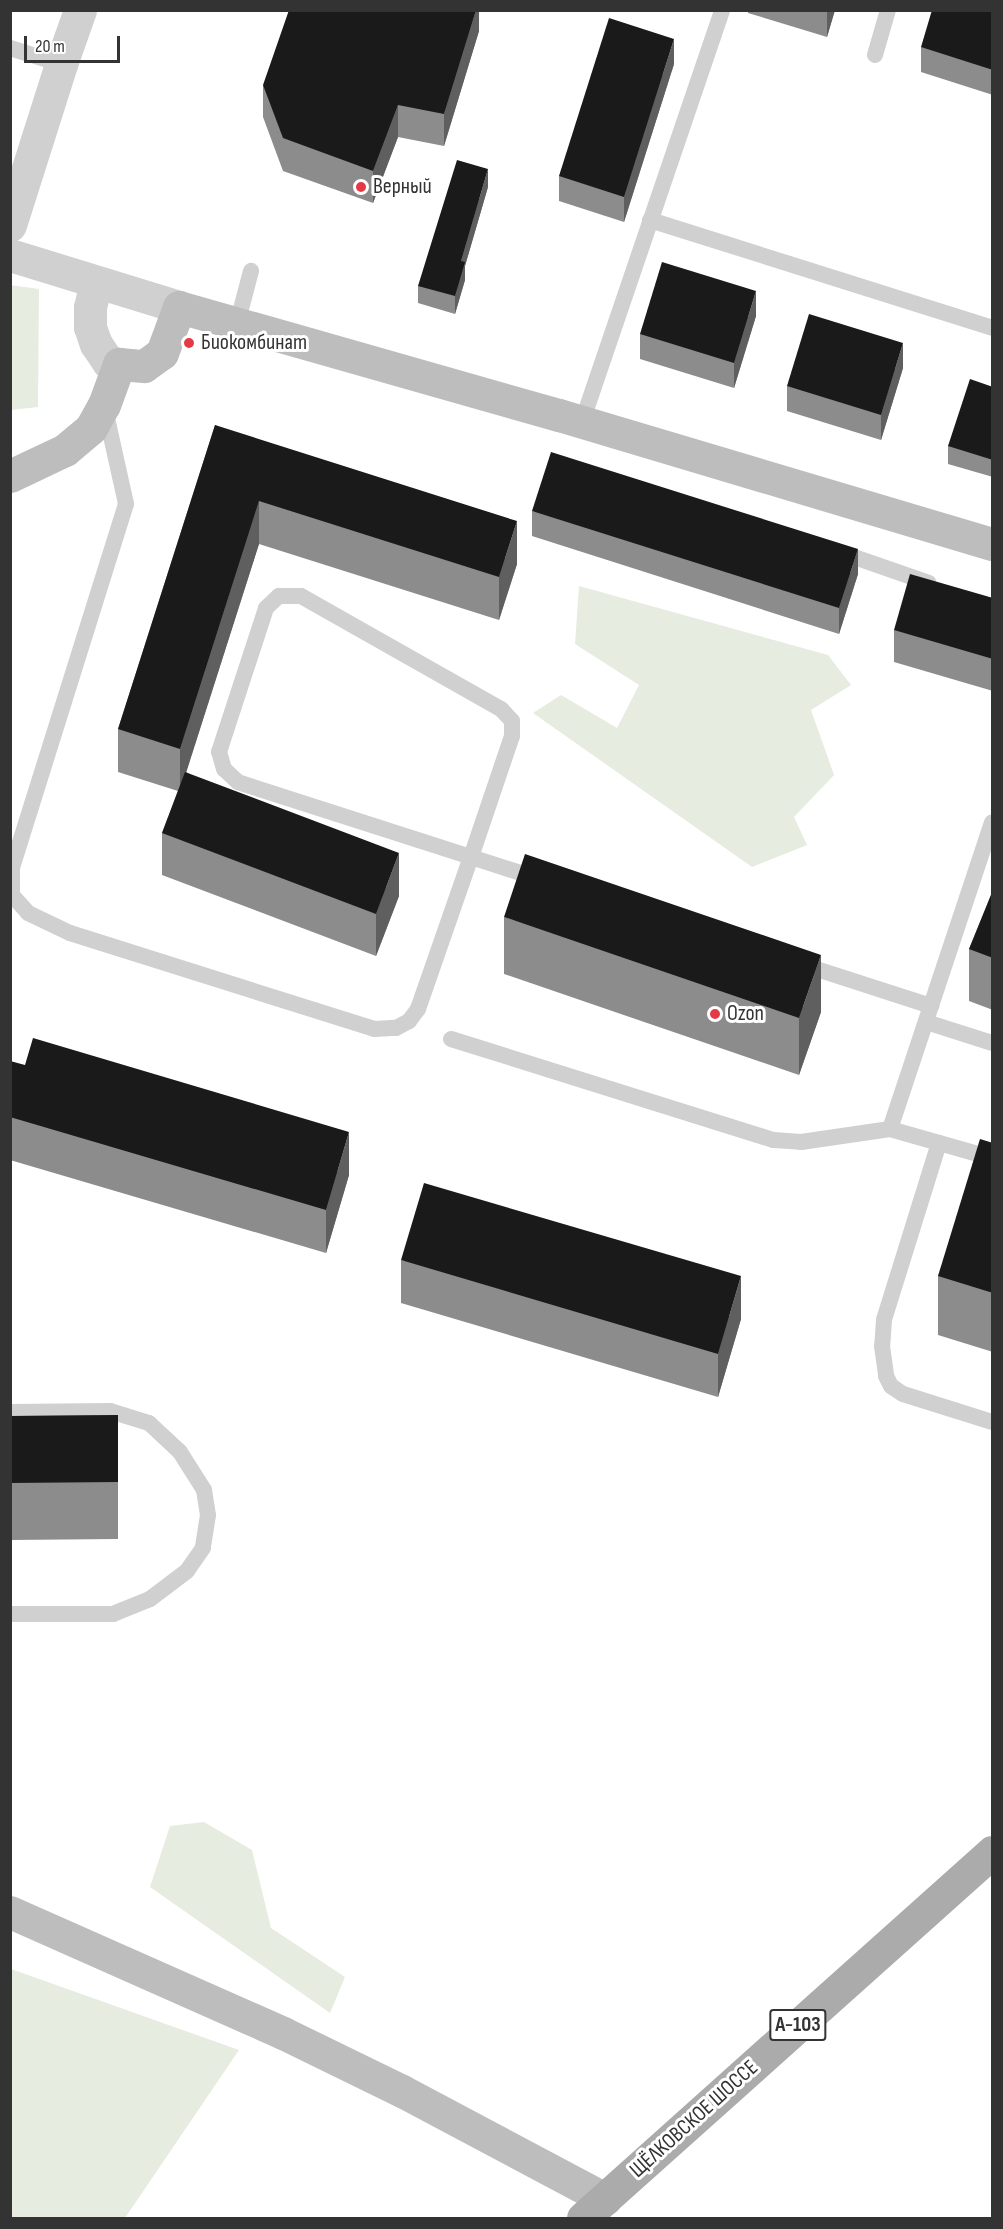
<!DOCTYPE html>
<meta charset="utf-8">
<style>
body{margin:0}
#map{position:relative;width:1003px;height:2229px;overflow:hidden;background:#fff;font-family:"Sofia Sans Condensed",sans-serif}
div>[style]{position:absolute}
.green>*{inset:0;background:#e6ecdf}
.lane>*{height:16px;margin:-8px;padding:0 8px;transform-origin:8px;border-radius:8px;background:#d0d0d0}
.street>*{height:33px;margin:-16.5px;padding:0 16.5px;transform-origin:16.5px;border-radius:16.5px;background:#d0d0d0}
.secondary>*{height:33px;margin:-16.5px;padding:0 16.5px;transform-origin:16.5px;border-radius:16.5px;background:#bdbdbd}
.primary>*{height:33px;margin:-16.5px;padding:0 16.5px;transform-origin:16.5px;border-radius:16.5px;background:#ababab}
.wall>*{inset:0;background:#8c8c8c}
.shaded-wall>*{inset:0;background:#5f5f5f}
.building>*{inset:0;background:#1a1a1a}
.dots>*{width:16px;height:16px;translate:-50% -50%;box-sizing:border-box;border:3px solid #fff;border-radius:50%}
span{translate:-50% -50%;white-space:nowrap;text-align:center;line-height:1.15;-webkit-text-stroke:6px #fff;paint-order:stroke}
.shield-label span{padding:2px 4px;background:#fff;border:2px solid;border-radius:4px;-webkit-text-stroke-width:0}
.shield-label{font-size:21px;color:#333;font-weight:700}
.poi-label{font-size:22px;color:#333}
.left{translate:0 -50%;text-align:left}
.street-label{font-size:22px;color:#333}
.frame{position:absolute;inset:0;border:12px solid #333;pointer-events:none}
.scale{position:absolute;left:24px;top:36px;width:96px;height:27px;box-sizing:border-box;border:3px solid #333;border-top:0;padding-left:8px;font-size:18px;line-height:21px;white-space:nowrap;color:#333;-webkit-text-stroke:4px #fff;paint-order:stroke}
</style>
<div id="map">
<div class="green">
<i style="clip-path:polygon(10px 285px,39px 289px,38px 407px,11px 410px)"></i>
<i style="clip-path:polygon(579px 586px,828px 655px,851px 685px,811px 710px,834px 775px,794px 817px,807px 845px,752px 867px,533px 713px,561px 695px,617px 728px,639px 685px,575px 644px)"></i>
<i style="clip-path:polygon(204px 1822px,252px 1850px,271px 1928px,345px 1977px,330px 2013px,150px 1887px,170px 1826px)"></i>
<i style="clip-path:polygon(11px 1969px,239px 2050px,125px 2218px,11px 2218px)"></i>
</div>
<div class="lane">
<i style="left:10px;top:48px;width:53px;rotate:17.4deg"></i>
<i style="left:875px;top:55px;width:47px;rotate:-73.9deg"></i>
<i style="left:650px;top:220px;width:359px;rotate:17.5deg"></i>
<i style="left:237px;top:324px;width:55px;rotate:-75.2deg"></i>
<i style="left:105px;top:409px;width:97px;rotate:77.5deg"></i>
<i style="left:126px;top:504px;width:380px;rotate:107.4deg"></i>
<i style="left:12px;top:867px;width:28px;rotate:90deg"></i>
<i style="left:12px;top:895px;width:24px;rotate:48deg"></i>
<i style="left:28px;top:913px;width:47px;rotate:25.5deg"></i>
<i style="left:70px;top:933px;width:319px;rotate:17.5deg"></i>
<i style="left:374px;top:1029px;width:22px;rotate:-3deg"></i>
<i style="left:396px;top:1028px;width:15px;rotate:-28deg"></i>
<i style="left:409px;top:1021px;width:15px;rotate:-53deg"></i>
<i style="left:418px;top:1009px;width:161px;rotate:-70.8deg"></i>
<i style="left:471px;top:857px;width:245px;rotate:-162.2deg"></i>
<i style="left:238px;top:782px;width:19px;rotate:-137deg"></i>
<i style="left:224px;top:769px;width:18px;rotate:-106deg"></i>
<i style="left:219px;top:752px;width:151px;rotate:-71.9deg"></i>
<i style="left:266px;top:608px;width:18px;rotate:-43deg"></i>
<i style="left:279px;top:596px;width:22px"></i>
<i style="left:301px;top:596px;width:230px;rotate:29.5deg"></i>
<i style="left:501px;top:709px;width:16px;rotate:47deg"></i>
<i style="left:512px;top:721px;width:15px;rotate:90deg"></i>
<i style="left:512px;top:736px;width:128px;rotate:108.7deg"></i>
<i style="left:471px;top:857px;width:71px;rotate:17.9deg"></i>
<i style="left:582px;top:422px;width:435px;rotate:-71.2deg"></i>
<i style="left:837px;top:551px;width:97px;rotate:19.2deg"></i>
<i style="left:801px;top:964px;width:137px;rotate:17.9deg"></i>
<i style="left:926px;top:1022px;width:69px;rotate:17.7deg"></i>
<i style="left:451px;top:1039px;width:338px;rotate:17.4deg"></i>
<i style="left:774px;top:1140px;width:27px;rotate:4deg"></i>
<i style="left:801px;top:1142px;width:90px;rotate:-8.3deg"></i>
<i style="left:890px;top:1129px;width:323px;rotate:-71.6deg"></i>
<i style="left:890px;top:1129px;width:106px;rotate:15.9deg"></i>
<i style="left:939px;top:1143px;width:185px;rotate:107.3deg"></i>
<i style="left:884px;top:1320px;width:26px;rotate:94deg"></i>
<i style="left:882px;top:1346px;width:30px;rotate:82deg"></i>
<i style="left:886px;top:1376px;width:11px;rotate:63deg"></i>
<i style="left:891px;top:1386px;width:14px;rotate:34deg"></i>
<i style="left:903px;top:1394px;width:93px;rotate:17.5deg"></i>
<i style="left:10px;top:1412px;width:100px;rotate:-0.6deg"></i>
<i style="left:110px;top:1411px;width:41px;rotate:17.1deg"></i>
<i style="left:149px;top:1423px;width:42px;rotate:43.1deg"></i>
<i style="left:180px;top:1452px;width:45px;rotate:57.7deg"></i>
<i style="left:204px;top:1490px;width:25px;rotate:81deg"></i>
<i style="left:208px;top:1515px;width:33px;rotate:99deg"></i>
<i style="left:203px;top:1548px;width:28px;rotate:125deg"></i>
<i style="left:187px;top:1571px;width:46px;rotate:142.9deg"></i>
<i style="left:150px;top:1599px;width:40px;rotate:158deg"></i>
<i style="left:113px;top:1614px;width:103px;rotate:180deg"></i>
</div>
<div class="street">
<i style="left:10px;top:225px;width:169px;rotate:-72.4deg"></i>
<i style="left:61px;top:64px;width:57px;rotate:-70.6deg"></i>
<i style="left:10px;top:255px;width:177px;rotate:17.1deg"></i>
<i style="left:96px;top:283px;width:25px;rotate:104deg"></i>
<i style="left:90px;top:307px;width:20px;rotate:90deg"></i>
<i style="left:90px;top:327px;width:18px;rotate:71deg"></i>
<i style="left:96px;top:344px;width:22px;rotate:56deg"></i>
<i style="left:108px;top:362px;width:11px;rotate:10deg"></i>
</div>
<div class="secondary">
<i style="left:10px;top:476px;width:61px;rotate:-25.3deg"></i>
<i style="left:65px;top:450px;width:34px;rotate:-40deg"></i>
<i style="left:91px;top:428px;width:26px;rotate:-61deg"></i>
<i style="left:104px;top:405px;width:44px;rotate:-69.9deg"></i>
<i style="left:119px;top:364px;width:25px;rotate:5deg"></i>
<i style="left:144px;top:366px;width:22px;rotate:-36deg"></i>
<i style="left:162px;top:353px;width:49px;rotate:-69.7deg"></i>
<i style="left:179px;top:307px;width:395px;rotate:15.9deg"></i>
<i style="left:559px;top:415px;width:452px;rotate:16.6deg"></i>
<i style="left:10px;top:1912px;width:299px;rotate:23.9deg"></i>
<i style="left:283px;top:2033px;width:132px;rotate:26deg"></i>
<i style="left:402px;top:2091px;width:230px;rotate:28deg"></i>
</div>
<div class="primary">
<i style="left:583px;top:2218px;width:549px;rotate:-41.82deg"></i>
</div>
<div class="wall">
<i style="clip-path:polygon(419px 10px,479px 10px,479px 31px,444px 146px,398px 137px,373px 203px,283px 171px,263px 117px,263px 85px)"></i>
<i style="clip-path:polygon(748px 10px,835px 10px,827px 37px,748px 13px)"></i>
<i style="clip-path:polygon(993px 10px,993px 95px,921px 72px,921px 47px)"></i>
<i style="clip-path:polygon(674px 64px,624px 222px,559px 201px,559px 176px)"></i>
<i style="clip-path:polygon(488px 187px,465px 266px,465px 280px,455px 314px,418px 303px,418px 286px)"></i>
<i style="clip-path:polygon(756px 316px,734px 388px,640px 359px,640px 334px)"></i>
<i style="clip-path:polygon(903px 368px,881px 440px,787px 411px,787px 386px)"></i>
<i style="clip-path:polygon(993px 387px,993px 477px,948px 464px,948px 446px)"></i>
<i style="clip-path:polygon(215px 425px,517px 564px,499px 620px,259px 544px,186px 772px,399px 896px,376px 956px,162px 875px,162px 833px,178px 791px,118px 772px,118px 729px)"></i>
<i style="clip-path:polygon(532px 511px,858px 574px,839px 634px,532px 536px)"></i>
<i style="clip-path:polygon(993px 598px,993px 691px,894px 662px,894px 630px)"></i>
<i style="clip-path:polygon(993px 890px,993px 1010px,969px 1001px,969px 949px)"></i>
<i style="clip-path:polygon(504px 917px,821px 1012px,799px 1075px,504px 974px)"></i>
<i style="clip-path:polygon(10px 1061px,349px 1175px,326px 1253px,10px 1160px)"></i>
<i style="clip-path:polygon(993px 1143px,993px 1352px,938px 1335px,938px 1276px)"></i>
<i style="clip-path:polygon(401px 1260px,741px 1319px,718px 1397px,401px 1303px)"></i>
<i style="clip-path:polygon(118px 1415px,118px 1539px,10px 1540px,10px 1416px)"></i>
</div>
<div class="shaded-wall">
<i style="clip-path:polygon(476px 10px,479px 10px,479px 31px,444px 146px,444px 114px)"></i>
<i style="clip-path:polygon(827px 10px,835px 10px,827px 37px)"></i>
<i style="clip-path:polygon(674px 39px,674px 64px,624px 222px,624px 197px)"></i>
<i style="clip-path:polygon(398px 105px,398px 137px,373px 203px,373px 171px)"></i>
<i style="clip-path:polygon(488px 169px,488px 187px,465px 266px,465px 280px,455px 314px,455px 296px,461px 261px)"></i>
<i style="clip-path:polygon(756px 291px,756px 316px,734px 388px,734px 363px)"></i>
<i style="clip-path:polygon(903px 343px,903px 368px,881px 440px,881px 415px)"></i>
<i style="clip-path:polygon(259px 501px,259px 544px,180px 792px,180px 749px)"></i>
<i style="clip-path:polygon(517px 521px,517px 564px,499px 620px,499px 577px)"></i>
<i style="clip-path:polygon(858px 549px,858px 574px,839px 634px,839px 608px)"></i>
<i style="clip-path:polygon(399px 853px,399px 896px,376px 956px,376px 914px)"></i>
<i style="clip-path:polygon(821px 955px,821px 1012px,799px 1075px,799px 1018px)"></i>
<i style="clip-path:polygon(349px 1132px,349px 1175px,326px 1253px,326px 1210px)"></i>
<i style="clip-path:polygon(741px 1276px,741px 1319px,718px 1397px,718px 1354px)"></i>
</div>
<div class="building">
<i style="clip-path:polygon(289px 10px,421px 11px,476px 10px,444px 114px,398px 105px,373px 171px,283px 138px,263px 85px)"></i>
<i style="clip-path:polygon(932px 10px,993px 10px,993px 70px,921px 47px)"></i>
<i style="clip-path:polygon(609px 18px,674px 39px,624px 197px,559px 176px)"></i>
<i style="clip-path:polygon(457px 160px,488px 169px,461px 261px,465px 262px,455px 296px,418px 286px)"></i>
<i style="clip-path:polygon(662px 262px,756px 291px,734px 363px,640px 334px)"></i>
<i style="clip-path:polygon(809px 314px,903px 343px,881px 415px,787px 386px)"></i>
<i style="clip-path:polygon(970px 379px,993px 387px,993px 460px,948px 446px)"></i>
<i style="clip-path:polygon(215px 425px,517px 521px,499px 577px,259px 501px,180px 749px,118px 729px)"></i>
<i style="clip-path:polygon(551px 452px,858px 549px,839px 608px,532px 511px)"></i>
<i style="clip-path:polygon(910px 574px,993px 598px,993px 659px,894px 630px)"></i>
<i style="clip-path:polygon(185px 772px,399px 853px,376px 914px,162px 833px)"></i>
<i style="clip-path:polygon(525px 854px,821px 955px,799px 1018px,504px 917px)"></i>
<i style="clip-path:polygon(993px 890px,993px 958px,969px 949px)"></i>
<i style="clip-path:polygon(33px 1038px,349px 1132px,326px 1210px,10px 1117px,10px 1061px,25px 1065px)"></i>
<i style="clip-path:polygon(980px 1139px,993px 1143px,993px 1293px,938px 1276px)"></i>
<i style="clip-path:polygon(424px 1183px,741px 1276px,718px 1354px,401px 1260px)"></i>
<i style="clip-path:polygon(118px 1415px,118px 1482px,10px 1483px,10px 1416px)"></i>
</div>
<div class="dots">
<i style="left:361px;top:187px;background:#e63946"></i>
<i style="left:189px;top:343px;background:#e63946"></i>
<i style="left:715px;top:1014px;background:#e63946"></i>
</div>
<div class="shield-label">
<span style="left:798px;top:2025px">А-103</span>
</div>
<div class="poi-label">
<span class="left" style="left:373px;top:187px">Верный</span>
<span class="left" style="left:201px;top:343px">Биокомбинат</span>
<span class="left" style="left:727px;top:1014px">Ozon</span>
</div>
<div class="street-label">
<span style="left:694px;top:2119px;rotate:-42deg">ЩЁЛКОВСКОЕ ШОССЕ</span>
</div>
<div class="frame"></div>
<div class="scale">20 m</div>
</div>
